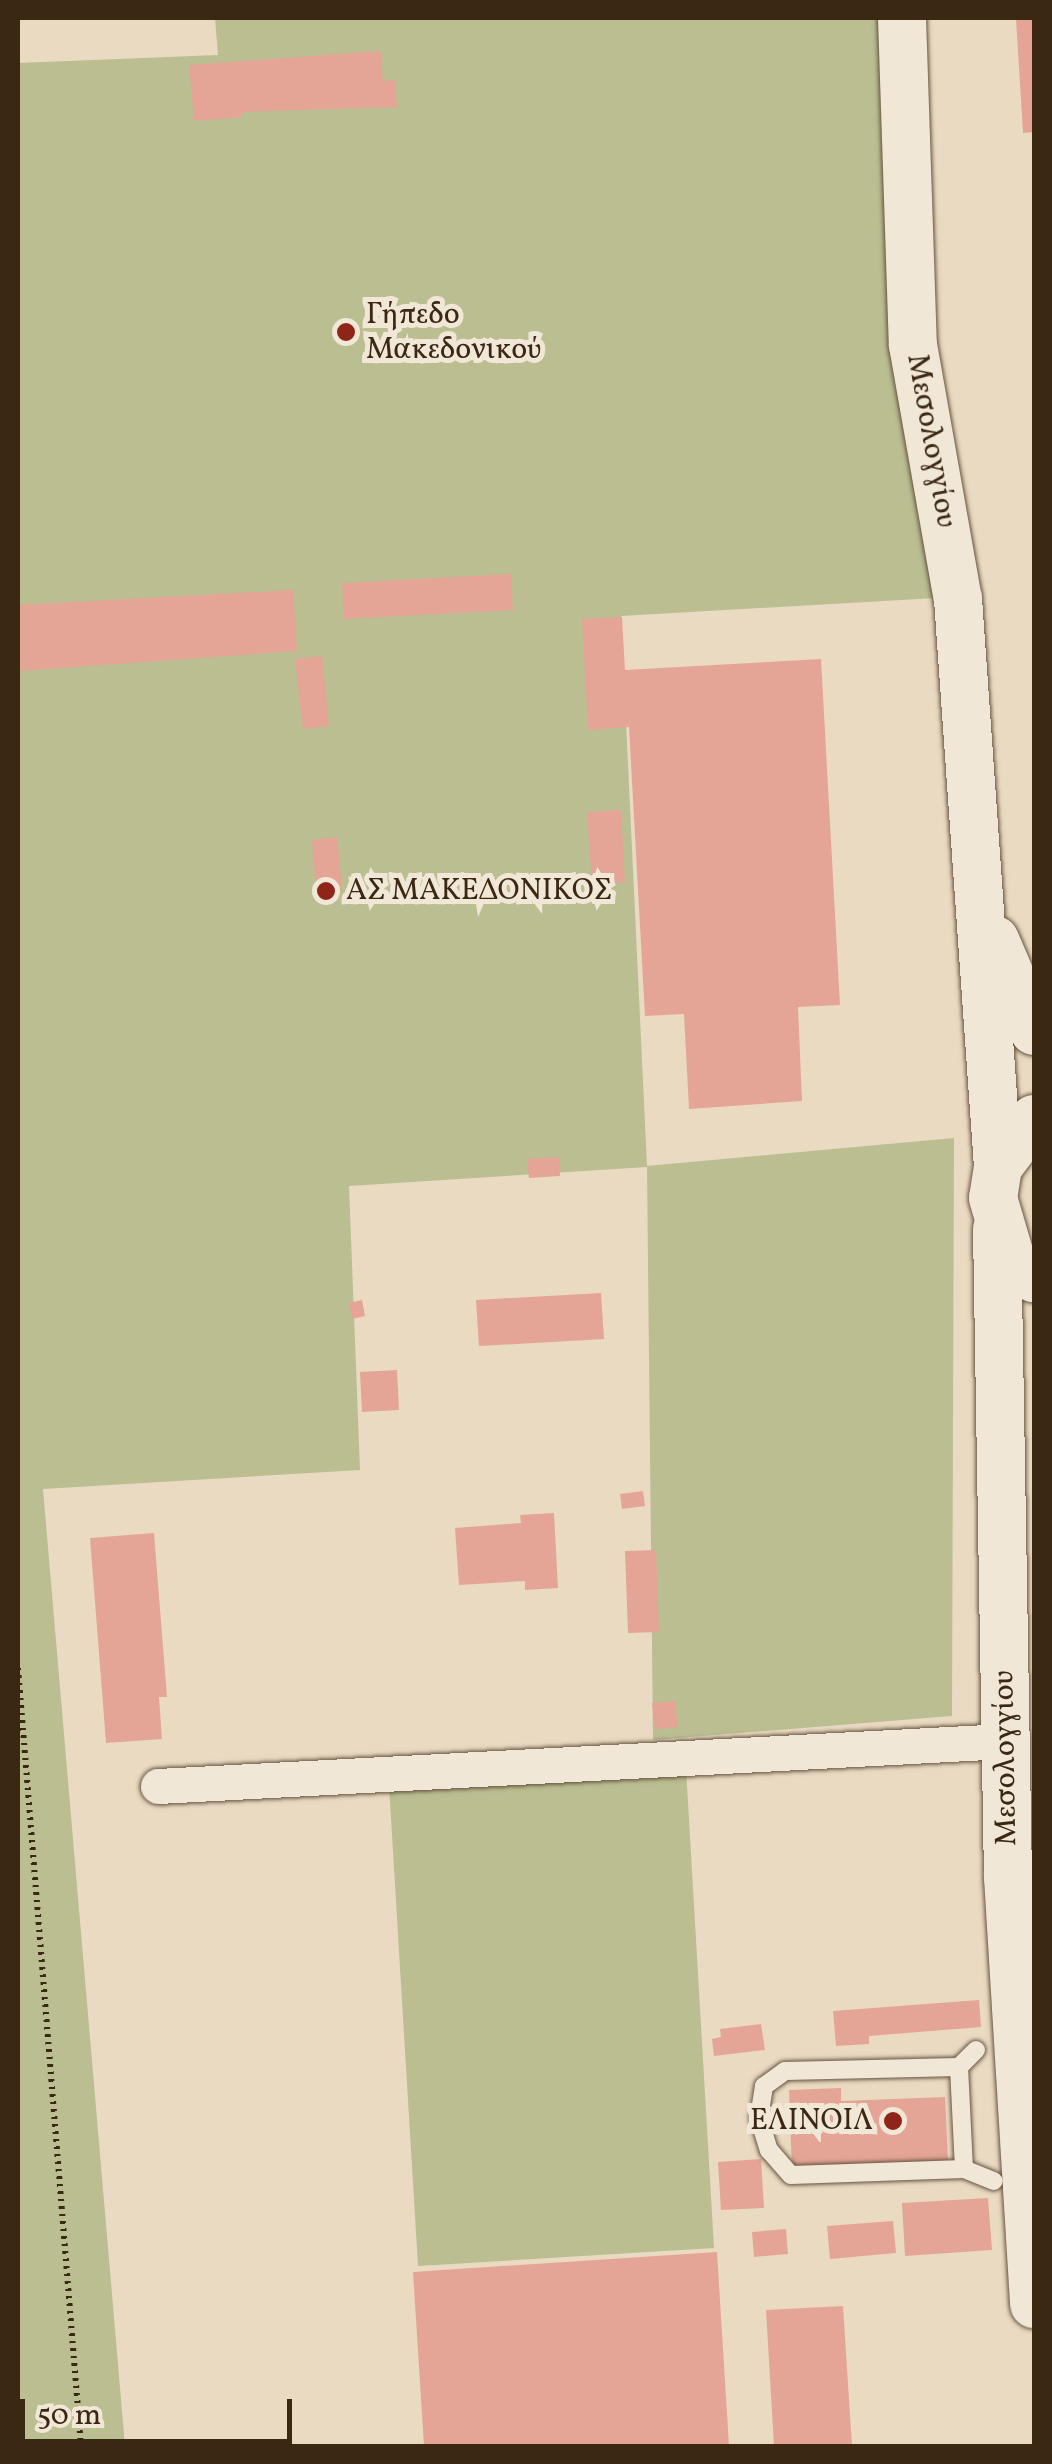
<!DOCTYPE html>
<meta charset="utf-8">
<style>
body{margin:0}
#map{position:relative;width:1052px;height:2464px;overflow:hidden;background:#eadac2;font-family:Vollkorn,serif}
div>[style]{position:absolute}
.green>*{inset:0;background:#babe91}
.building>*{inset:0;background:#e4a596}
.path>*{height:6px;margin-top:-3px;transform-origin:0;background:repeating-linear-gradient(90deg,#3a2813 0 2.5px,transparent 0 7.5px)}
.roads{filter:drop-shadow(0 0 2px #66543f) drop-shadow(0 0 2px #66543f)}
.lane>*{height:18px;margin:-9px;padding:0 9px;transform-origin:9px;border-radius:9px;background:#f1e7d7}
.street>*{height:35px;margin:-17.5px;padding:0 17.5px;transform-origin:17.5px;border-radius:17.5px;background:#f1e7d7}
.secondary>*{height:48px;margin:-24px;padding:0 24px;transform-origin:24px;border-radius:24px;background:#f1e7d7}
.dots>*{width:28px;height:28px;translate:-50% -50%;box-sizing:border-box;border:5px solid #f1e7d7;border-radius:50%}
span{translate:-50% -50%;white-space:nowrap;text-align:center;line-height:1.15;-webkit-text-stroke:10px #f1e7d7;paint-order:stroke}
.poi-label{font-size:30px;color:#3a2813}
.left{translate:0 -50%;text-align:left}
.right{translate:-100% -50%;text-align:right}
.street-label{font-size:30px;color:#3a2813}
.frame{position:absolute;inset:0;border:20px solid #3a2813;pointer-events:none}
.scale{position:absolute;left:20px;top:2399px;width:272px;height:45px;box-sizing:border-box;border:5px solid #3a2813;border-top:0;padding-left:12px;font-size:30px;line-height:35px;white-space:nowrap;color:#3a2813;-webkit-text-stroke:8px #f1e7d7;paint-order:stroke}
</style>
<div id="map">
<div class="green">
<i style="clip-path:polygon(215px 18px,887px 18px,936px 598px,621px 616px,647px 1166px,954px 1138px,952px 1716px,653px 1740px,647px 1167px,349px 1186px,360px 1470px,43px 1489px,125px 2446px,18px 2446px,18px 63px,218px 55px)"></i>
<i style="clip-path:polygon(686px 1768px,714px 2248px,418px 2266px,389px 1785px)"></i>
</div>
<div class="building">
<i style="clip-path:polygon(1016px 18px,1034px 18px,1034px 132px,1023px 133px)"></i>
<i style="clip-path:polygon(381px 51px,383px 81px,395px 80px,397px 107px,242px 112px,243px 117px,194px 121px,189px 65px)"></i>
<i style="clip-path:polygon(511px 574px,513px 610px,344px 619px,342px 583px)"></i>
<i style="clip-path:polygon(293px 590px,297px 651px,18px 671px,18px 605px)"></i>
<i style="clip-path:polygon(622px 617px,625px 670px,821px 659px,840px 1005px,798px 1007px,802px 1101px,689px 1109px,684px 1014px,645px 1016px,629px 727px,588px 730px,585px 673px,582px 619px)"></i>
<i style="clip-path:polygon(322px 656px,329px 726px,303px 729px,295px 659px)"></i>
<i style="clip-path:polygon(621px 810px,625px 882px,592px 884px,587px 812px)"></i>
<i style="clip-path:polygon(337px 837px,342px 888px,316px 890px,312px 840px)"></i>
<i style="clip-path:polygon(559px 1157px,560px 1176px,529px 1178px,527px 1159px)"></i>
<i style="clip-path:polygon(601px 1293px,604px 1339px,479px 1346px,476px 1300px)"></i>
<i style="clip-path:polygon(362px 1300px,365px 1316px,352px 1319px,349px 1303px)"></i>
<i style="clip-path:polygon(397px 1370px,399px 1410px,362px 1412px,360px 1372px)"></i>
<i style="clip-path:polygon(643px 1491px,645px 1506px,622px 1509px,620px 1494px)"></i>
<i style="clip-path:polygon(554px 1513px,558px 1588px,525px 1590px,525px 1581px,459px 1585px,455px 1528px,521px 1523px,520px 1515px)"></i>
<i style="clip-path:polygon(154px 1533px,167px 1697px,159px 1697px,162px 1739px,106px 1743px,90px 1538px)"></i>
<i style="clip-path:polygon(656px 1550px,659px 1632px,628px 1633px,625px 1551px)"></i>
<i style="clip-path:polygon(675px 1701px,678px 1727px,655px 1729px,652px 1703px)"></i>
<i style="clip-path:polygon(979px 2000px,981px 2027px,869px 2036px,869px 2044px,836px 2046px,833px 2011px)"></i>
<i style="clip-path:polygon(761px 2024px,765px 2050px,714px 2056px,712px 2039px,721px 2037px,720px 2029px)"></i>
<i style="clip-path:polygon(841px 2088px,841px 2101px,945px 2097px,948px 2160px,792px 2172px,789px 2090px)"></i>
<i style="clip-path:polygon(761px 2159px,764px 2208px,721px 2210px,718px 2162px)"></i>
<i style="clip-path:polygon(988px 2198px,992px 2250px,905px 2256px,902px 2203px)"></i>
<i style="clip-path:polygon(893px 2221px,896px 2253px,830px 2259px,827px 2226px)"></i>
<i style="clip-path:polygon(786px 2229px,788px 2254px,754px 2257px,752px 2232px)"></i>
<i style="clip-path:polygon(717px 2252px,729px 2446px,424px 2446px,413px 2272px)"></i>
<i style="clip-path:polygon(843px 2306px,852px 2446px,774px 2446px,766px 2310px)"></i>
</div>
<div class="path">
<i style="left:18px;top:1668px;width:781px;rotate:85.37deg"></i>
</div>
<div class="roads">
<div class="lane">
<i style="left:976px;top:2050px;width:24px;rotate:135deg"></i>
<i style="left:959px;top:2067px;width:174px;rotate:178.7deg"></i>
<i style="left:785px;top:2071px;width:26px;rotate:144deg"></i>
<i style="left:764px;top:2086px;width:32px;rotate:99deg"></i>
<i style="left:759px;top:2118px;width:34px;rotate:73deg"></i>
<i style="left:769px;top:2150px;width:33px;rotate:49deg"></i>
<i style="left:791px;top:2175px;width:173px;rotate:-2deg"></i>
<i style="left:964px;top:2169px;width:32px;rotate:22deg"></i>
<i style="left:959px;top:2067px;width:102px;rotate:87.2deg"></i>
</div>
<div class="street">
<i style="left:158px;top:1786px;width:847px;rotate:-3.04deg"></i>
</div>
<div class="secondary">
<i style="left:902px;top:18px;width:327px;rotate:88.1deg"></i>
<i style="left:913px;top:345px;width:258px;rotate:80deg"></i>
<i style="left:958px;top:599px;width:569px;rotate:85.97deg"></i>
<i style="left:995px;top:940px;width:99px;rotate:66.8deg"></i>
<i style="left:1034px;top:1119px;width:60px;rotate:126.9deg"></i>
<i style="left:998px;top:1167px;width:31px;rotate:99deg"></i>
<i style="left:993px;top:1198px;width:64px;rotate:73.6deg"></i>
<i style="left:1011px;top:1259px;width:30px;rotate:40deg"></i>
<i style="left:997px;top:1229px;width:648px;rotate:89.03deg"></i>
<i style="left:1008px;top:1877px;width:428px;rotate:86.5deg"></i>
</div>
</div>
<div class="dots">
<i style="left:346px;top:332px;background:#8f2418"></i>
<i style="left:326px;top:891px;background:#8f2418"></i>
<i style="left:893px;top:2121px;background:#8f2418"></i>
</div>
<div class="poi-label">
<span class="left" style="left:366px;top:332px">Γήπεδο<br>Μακεδονικού</span>
<span class="left" style="left:346px;top:891px">ΑΣ ΜΑΚΕΔΟΝΙΚΟΣ</span>
<span class="right" style="left:873px;top:2121px">ΕΛΙΝΟΙΛ</span>
</div>
<div class="street-label">
<span style="left:931px;top:441px;rotate:80deg">Μεσολογγίου</span>
<span style="left:1006px;top:1758px;rotate:-91deg">Μεσολογγίου</span>
</div>
<div class="frame"></div>
<div class="scale">50 m</div>
</div>
